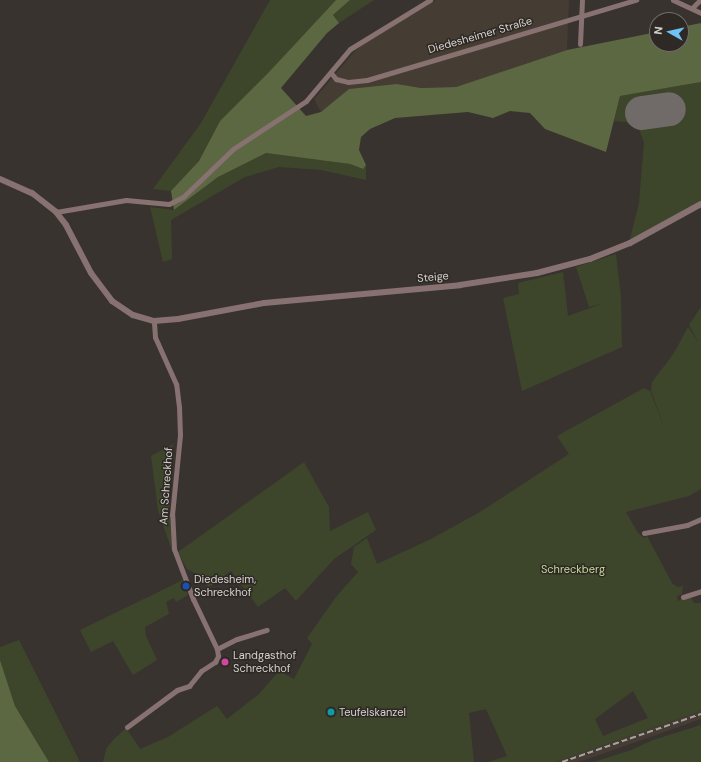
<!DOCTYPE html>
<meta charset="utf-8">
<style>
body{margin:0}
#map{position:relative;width:701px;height:762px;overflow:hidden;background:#38332f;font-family:"DM Sans",sans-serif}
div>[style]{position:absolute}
.built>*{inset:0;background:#453c33}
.green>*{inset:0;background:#3d462b}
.forest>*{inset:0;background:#5c6841}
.runway>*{height:34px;margin:-17px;padding:0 17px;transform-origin:17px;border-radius:17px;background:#706b68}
.minor>*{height:5px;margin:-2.5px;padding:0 2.5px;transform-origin:2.5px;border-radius:2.5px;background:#877171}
.tertiary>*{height:6px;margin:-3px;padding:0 3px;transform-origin:3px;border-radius:3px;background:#877171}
.rail>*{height:1.5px;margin-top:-0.75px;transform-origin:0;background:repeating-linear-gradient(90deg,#a7a3a0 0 6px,transparent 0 9px)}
.dots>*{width:11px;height:11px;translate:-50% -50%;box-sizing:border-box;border:2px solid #2e2925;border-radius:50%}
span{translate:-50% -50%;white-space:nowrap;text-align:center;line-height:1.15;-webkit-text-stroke:3px #2e2925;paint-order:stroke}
.street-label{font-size:11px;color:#d5d2cf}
.park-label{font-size:11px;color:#c3d996}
.poi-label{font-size:11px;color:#d5d2cf}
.left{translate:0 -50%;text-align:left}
.north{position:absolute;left:649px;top:12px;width:40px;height:40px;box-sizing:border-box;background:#2e2925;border:1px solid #716d69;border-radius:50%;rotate:278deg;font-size:11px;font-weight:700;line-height:16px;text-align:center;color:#d5d2cf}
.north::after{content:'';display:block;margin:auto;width:14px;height:18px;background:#6fc2f4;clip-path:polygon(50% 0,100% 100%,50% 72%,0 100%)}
</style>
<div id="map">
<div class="built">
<i style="clip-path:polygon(436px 0,569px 0,567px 50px,456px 87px,421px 88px,397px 84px,332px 104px,321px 112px,314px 99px,355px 51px,369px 39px)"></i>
<i style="clip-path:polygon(701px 711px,701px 719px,588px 759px,578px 762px,555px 762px)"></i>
</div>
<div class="green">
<i style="clip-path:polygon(270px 0,336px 0,269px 72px,220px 121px,199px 161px,179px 184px,171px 191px,153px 189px,201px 123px)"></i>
<i style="clip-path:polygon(350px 0,374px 0,339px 23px,333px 15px)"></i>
<i style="clip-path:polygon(701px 82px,701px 204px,665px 225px,630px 239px,639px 203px,644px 143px,637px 123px,614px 121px,620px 96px)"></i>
<i style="clip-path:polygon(266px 153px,350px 164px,362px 169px,366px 165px,366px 180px,321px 170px,279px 167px,245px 177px,171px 220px,172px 259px,163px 262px,150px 207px,174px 210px,218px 177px)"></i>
<i style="clip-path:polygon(616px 254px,621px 297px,622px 347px,522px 391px,503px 298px,519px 294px,518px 283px,563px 272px,568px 316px,604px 303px,589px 307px,576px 267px)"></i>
<i style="clip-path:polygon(evenodd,701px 307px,701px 489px,689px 496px,626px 512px,638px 533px,644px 538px,647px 536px,672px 583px,677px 587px,683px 586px,682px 594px,677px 596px,678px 601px,689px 595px,694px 603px,701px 603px,701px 711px,555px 762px,488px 762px,507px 756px,486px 709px,469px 713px,474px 762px,103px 762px,106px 749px,113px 740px,126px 728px,140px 749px,168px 737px,217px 706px,227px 719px,259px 694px,279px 671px,294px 679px,312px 644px,307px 638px,336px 597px,358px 572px,351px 564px,354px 547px,367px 538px,377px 564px,429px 540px,480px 512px,569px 454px,557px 436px,644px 388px,650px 391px,667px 435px,651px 391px,652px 382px,674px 353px,688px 327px,699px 343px,689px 325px,701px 307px,633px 691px,648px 718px,603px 736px,595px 719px,633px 691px)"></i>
<i style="clip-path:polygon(173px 444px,169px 503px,172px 551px,158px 510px,151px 456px)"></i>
<i style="clip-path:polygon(304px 462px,329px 507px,330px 531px,368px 512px,376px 530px,334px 559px,296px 601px,285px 588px,258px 607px,231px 571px,208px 588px,202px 577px,187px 569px,178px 552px)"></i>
<i style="clip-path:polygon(183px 580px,188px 595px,176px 602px,174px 598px,166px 602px,169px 614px,145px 627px,146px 636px,157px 660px,133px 675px,113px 641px,91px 652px,80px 630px)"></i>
<i style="clip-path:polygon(19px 640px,80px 762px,49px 762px,15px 706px,0 660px,0 647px)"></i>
<i style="clip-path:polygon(701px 725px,701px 762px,594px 762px,631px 750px,653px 740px)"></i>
</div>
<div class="forest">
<i style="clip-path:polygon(336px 0,350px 0,333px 15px,339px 23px,327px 33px,281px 88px,306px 116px,321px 112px,349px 89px,397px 84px,421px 88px,456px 87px,567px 50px,657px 32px,657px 44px,681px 44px,681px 27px,701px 23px,701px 82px,620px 96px,606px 152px,545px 129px,530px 113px,510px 111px,493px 118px,468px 112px,395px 118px,370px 129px,361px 137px,359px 150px,366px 165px,363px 169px,350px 164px,266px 153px,218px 177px,174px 210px,171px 191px,199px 161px,220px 121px,269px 72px)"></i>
<i style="clip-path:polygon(0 660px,15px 706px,49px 762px,0 762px)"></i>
</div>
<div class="runway">
<i style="left:642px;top:113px;width:27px;rotate:-8deg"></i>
</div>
<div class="minor">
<i style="left:673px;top:0;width:31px;rotate:25deg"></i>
<i style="left:692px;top:8px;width:11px;rotate:-45deg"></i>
<i style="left:580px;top:44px;width:44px;rotate:-87.4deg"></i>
<i style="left:331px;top:73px;width:8px;rotate:50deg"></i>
<i style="left:336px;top:79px;width:12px;rotate:14deg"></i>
<i style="left:348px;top:82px;width:19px;rotate:-6deg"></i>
<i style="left:367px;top:80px;width:281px;rotate:-16.6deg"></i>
<i style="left:56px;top:212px;width:71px;rotate:-9.7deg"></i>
<i style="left:126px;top:200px;width:43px;rotate:5.3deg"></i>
<i style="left:169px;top:204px;width:16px;rotate:-27deg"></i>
<i style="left:183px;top:197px;width:69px;rotate:-43.8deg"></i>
<i style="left:233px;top:149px;width:87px;rotate:-33.3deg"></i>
<i style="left:306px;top:101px;width:68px;rotate:-49.8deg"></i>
<i style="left:350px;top:49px;width:94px;rotate:-31.5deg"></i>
<i style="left:644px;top:533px;width:44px;rotate:-10.5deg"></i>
<i style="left:687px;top:525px;width:15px;rotate:-23deg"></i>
<i style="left:683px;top:597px;width:19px;rotate:-18deg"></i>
<i style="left:217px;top:649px;width:22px;rotate:-27deg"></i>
<i style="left:237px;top:639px;width:31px;rotate:-17deg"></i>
<i style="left:127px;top:727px;width:62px;rotate:-36.5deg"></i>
<i style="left:177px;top:690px;width:13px;rotate:-18deg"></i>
<i style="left:189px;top:686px;width:19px;rotate:-51deg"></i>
<i style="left:201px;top:671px;width:17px;rotate:-33deg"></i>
<i style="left:215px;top:662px;width:7px;rotate:-63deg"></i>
<i style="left:218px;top:656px;width:7px;rotate:-98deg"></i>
<i style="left:217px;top:649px;width:55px;rotate:-115.6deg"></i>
<i style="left:193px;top:599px;width:53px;rotate:-110.8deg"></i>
<i style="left:174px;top:549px;width:34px;rotate:-93deg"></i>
<i style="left:172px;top:515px;width:80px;rotate:-84.3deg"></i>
<i style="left:180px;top:435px;width:28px;rotate:-92deg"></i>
<i style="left:179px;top:407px;width:23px;rotate:-97deg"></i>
<i style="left:176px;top:384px;width:51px;rotate:-114.1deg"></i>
<i style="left:155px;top:337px;width:16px;rotate:-94deg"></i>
</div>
<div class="tertiary">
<i style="left:0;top:179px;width:35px;rotate:24deg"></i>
<i style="left:32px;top:193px;width:31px;rotate:38deg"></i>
<i style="left:56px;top:212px;width:16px;rotate:52deg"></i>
<i style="left:66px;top:225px;width:54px;rotate:62.5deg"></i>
<i style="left:91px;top:273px;width:35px;rotate:53deg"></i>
<i style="left:112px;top:301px;width:25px;rotate:34deg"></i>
<i style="left:133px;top:315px;width:22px;rotate:16deg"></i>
<i style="left:154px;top:321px;width:24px;rotate:-5deg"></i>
<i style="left:178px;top:319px;width:87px;rotate:-10.5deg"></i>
<i style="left:264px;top:303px;width:197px;rotate:-5.2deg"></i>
<i style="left:460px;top:285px;width:78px;rotate:-8.9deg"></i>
<i style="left:537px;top:273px;width:55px;rotate:-14.8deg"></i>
<i style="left:590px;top:259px;width:43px;rotate:-21.8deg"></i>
<i style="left:630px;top:243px;width:81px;rotate:-28.8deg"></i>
</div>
<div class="rail">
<i style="left:562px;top:762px;width:147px;rotate:-19.1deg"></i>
</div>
<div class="dots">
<i style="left:186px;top:586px;background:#1a4fb4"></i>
<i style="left:225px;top:662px;background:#d1479c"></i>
<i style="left:331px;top:712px;background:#0f9aa8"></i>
</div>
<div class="street-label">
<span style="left:480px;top:35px;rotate:-16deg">Diedesheimer Straße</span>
<span style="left:433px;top:277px;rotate:-5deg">Steige</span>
<span style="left:166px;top:486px;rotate:-86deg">Am Schreckhof</span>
</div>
<div class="park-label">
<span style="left:573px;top:569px">Schreckberg</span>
</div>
<div class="poi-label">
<span class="left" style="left:194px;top:586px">Diedesheim,<br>Schreckhof</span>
<span class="left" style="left:233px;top:662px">Landgasthof<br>Schreckhof</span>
<span class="left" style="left:339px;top:712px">Teufelskanzel</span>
</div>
<div class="north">N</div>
</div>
